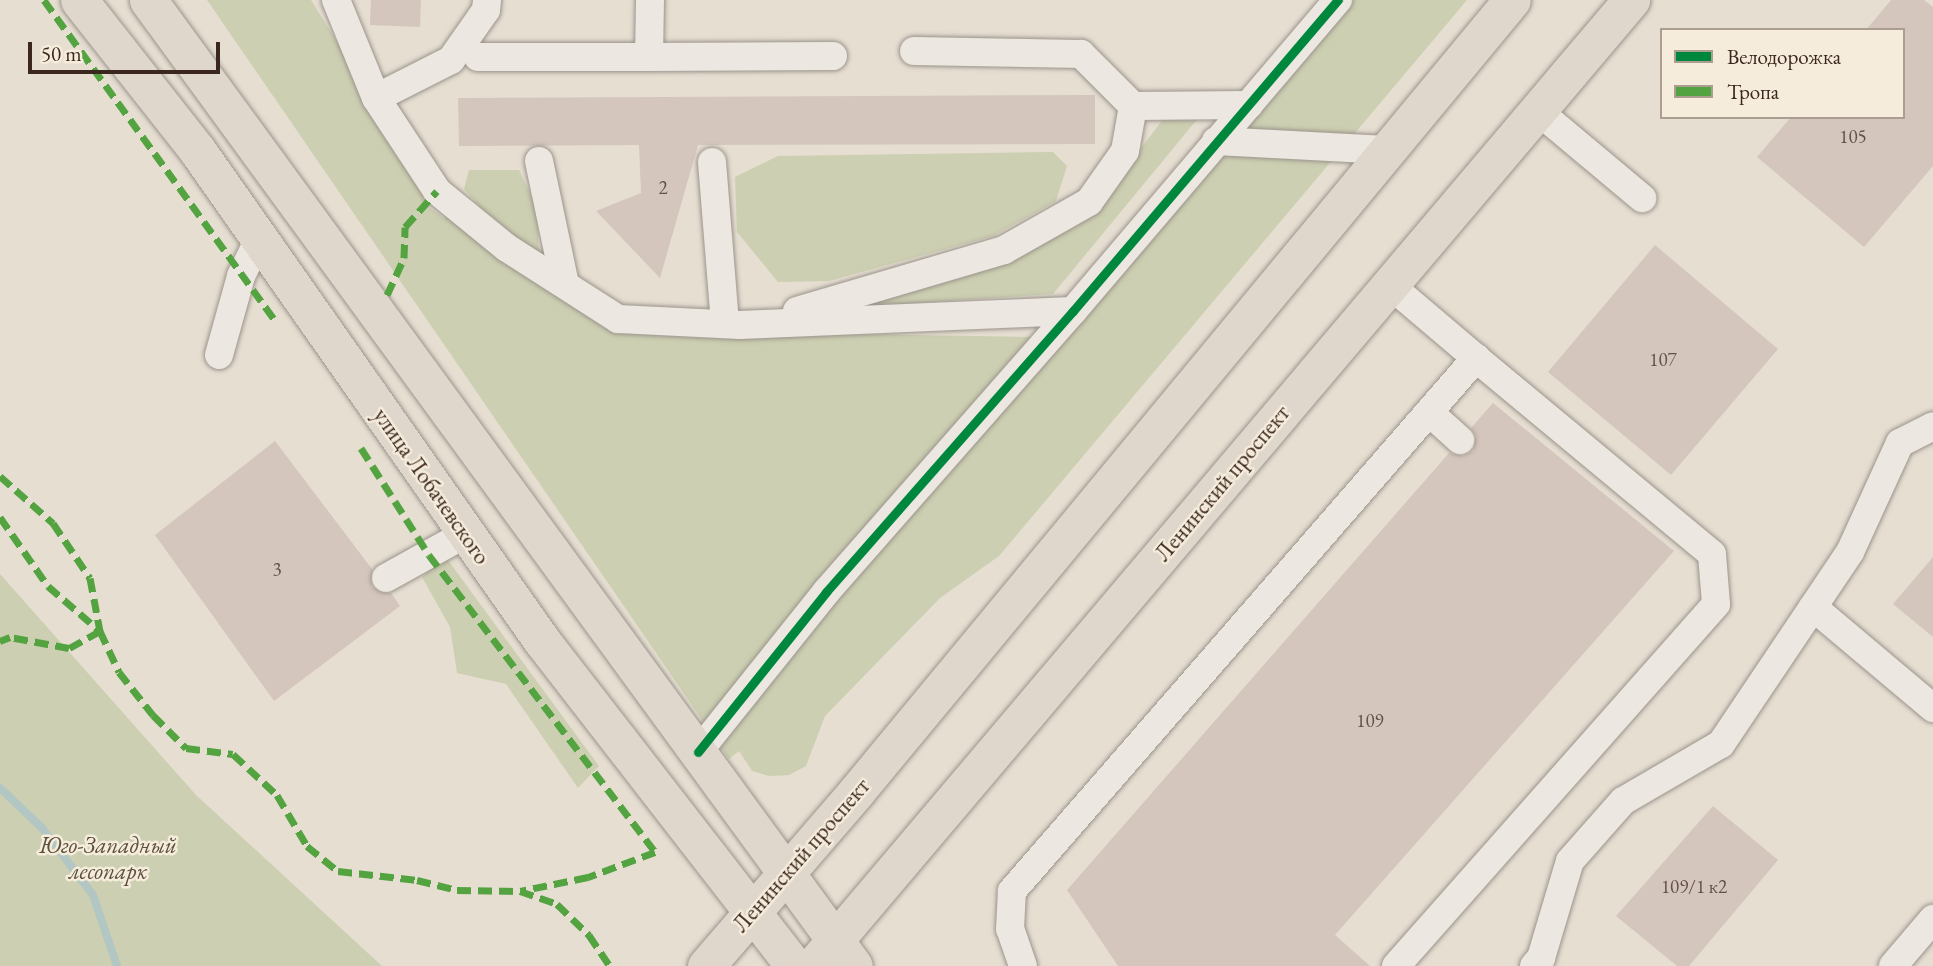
<!DOCTYPE html>
<meta charset="utf-8">
<style>
body{margin:0}
#map{position:relative;width:1933px;height:966px;overflow:hidden;background:#e6ded1;font-family:"EB Garamond",serif}
div>[style]{position:absolute}
.green>*{inset:0;background:#cccfb1}
.stream>*{height:8px;margin:-4px;padding:0 4px;transform-origin:4px;border-radius:4px;background:#b2c6c4}
.building>*{inset:0;background:#d4c6bc}
.roads{filter:drop-shadow(0 0 2px #9b948c) drop-shadow(0 0 2px #9b948c)}
.minor>*{height:28px;margin:-14px;padding:0 14px;transform-origin:14px;border-radius:14px;background:#ece7e0}
.major>*{height:37px;margin:-18.5px;padding:0 18.5px;transform-origin:18.5px;border-radius:18.5px;background:#dfd7cb}
.quiet>*{height:7px;margin-top:-3.5px;transform-origin:0;background:repeating-linear-gradient(90deg,#54a341 0 14px,transparent 0 21px)}
.cycleway>*{height:9px;margin:-4.5px;padding:0 4.5px;transform-origin:4.5px;border-radius:4.5px;background:#00873e}
span{translate:-50% -50%;white-space:nowrap;text-align:center;line-height:1.15;-webkit-text-stroke:5px #f5ecdb;paint-order:stroke}
.number-label{font-size:19px;color:#635046}
.number-label span{-webkit-text-stroke-width:0}
.street-label{font-size:23px;color:#3c271e}
.park-label{font-size:23px;color:#5b4e3c;font-style:italic}
.legend{position:absolute;left:1660px;top:28px;width:245px;height:91px;box-sizing:border-box;background:#f5ecdb;border:2px solid #ab9d8f;margin:0;padding:9px 12px;list-style:none;font-size:21px;color:#3c271e}
.legend li{display:flex;align-items:center;gap:14px;height:35px}
.legend b{width:35px;border:2px solid #ab9d8f}
.scale{position:absolute;left:28px;top:42px;width:192px;height:32px;box-sizing:border-box;border:4px solid #3c271e;border-top:0;padding-left:9px;font-size:21px;line-height:24px;white-space:nowrap;color:#3c271e;-webkit-text-stroke:5px #f5ecdb;paint-order:stroke}
</style>
<div id="map">
<div class="green">
<i style="clip-path:polygon(207px 0,311px 0,429px 190px,422px 196px,430px 208px,444px 218px,451px 213px,617px 330px,1034px 337px,1350px 0,1467px 0,999px 556px,940px 598px,825px 716px,806px 766px,789px 775px,769px 776px,752px 771px,739px 751px,729px 759px)"></i>
<i style="clip-path:polygon(1204px 111px,1053px 294px,844px 308px,1094px 210px,1167px 114px)"></i>
<i style="clip-path:polygon(1053px 152px,1067px 166px,1056px 201px,993px 236px,829px 281px,778px 282px,737px 232px,735px 177px,778px 156px)"></i>
<i style="clip-path:polygon(469px 170px,519px 170px,536px 206px,539px 254px,503px 233px,464px 189px)"></i>
<i style="clip-path:polygon(445px 556px,599px 766px,578px 788px,506px 684px,457px 673px,450px 627px,422px 577px)"></i>
<i style="clip-path:polygon(0 574px,196px 795px,382px 966px,0 966px)"></i>
</div>
<div class="stream">
<i style="left:0;top:788px;width:58px;rotate:43.6deg"></i>
<i style="left:42px;top:828px;width:84px;rotate:52.7deg"></i>
<i style="left:93px;top:895px;width:75px;rotate:71.3deg"></i>
</div>
<div class="building">
<i style="clip-path:polygon(371px 0,421px 0,420px 27px,370px 25px)"></i>
<i style="clip-path:polygon(1891px 0,1924px 0,1933px 7px,1933px 166px,1864px 247px,1757px 157px,1791px 117px,1903px 117px,1903px 30px,1866px 30px)"></i>
<i style="clip-path:polygon(1095px 95px,1095px 144px,698px 145px,660px 278px,596px 211px,641px 193px,639px 145px,459px 146px,458px 98px)"></i>
<i style="clip-path:polygon(1655px 245px,1778px 349px,1671px 475px,1548px 372px)"></i>
<i style="clip-path:polygon(1493px 403px,1674px 551px,1335px 935px,1370px 966px,1118px 966px,1067px 890px,1449px 453px,1464px 456px,1473px 451px,1476px 436px,1471px 428px)"></i>
<i style="clip-path:polygon(275px 441px,372px 569px,372px 587px,391px 593px,400px 606px,274px 701px,155px 535px)"></i>
<i style="clip-path:polygon(1933px 557px,1933px 637px,1893px 604px)"></i>
<i style="clip-path:polygon(1713px 806px,1778px 860px,1689px 966px,1677px 966px,1616px 916px)"></i>
</div>
<div class="roads">
<div class="minor">
<i style="left:336px;top:0;width:106px;rotate:67.8deg"></i>
<i style="left:376px;top:98px;width:111px;rotate:56.7deg"></i>
<i style="left:437px;top:191px;width:90px;rotate:39.2deg"></i>
<i style="left:507px;top:248px;width:132px;rotate:32.6deg"></i>
<i style="left:618px;top:319px;width:122px;rotate:2.8deg"></i>
<i style="left:740px;top:325px;width:333px;rotate:-2.4deg"></i>
<i style="left:478px;top:57px;width:171px"></i>
<i style="left:649px;top:57px;width:57px;rotate:-89deg"></i>
<i style="left:649px;top:57px;width:184px;rotate:-0.3deg"></i>
<i style="left:376px;top:98px;width:84px;rotate:-26.9deg"></i>
<i style="left:451px;top:60px;width:61px;rotate:-55deg"></i>
<i style="left:486px;top:10px;width:10px;rotate:-84deg"></i>
<i style="left:1133px;top:106px;width:116px;rotate:-0.5deg"></i>
<i style="left:1538px;top:111px;width:136px;rotate:39.9deg"></i>
<i style="left:1216px;top:141px;width:171px;rotate:3deg"></i>
<i style="left:539px;top:161px;width:126px;rotate:78.1deg"></i>
<i style="left:712px;top:162px;width:162px;rotate:85.4deg"></i>
<i style="left:797px;top:311px;width:216px;rotate:-16.4deg"></i>
<i style="left:1004px;top:250px;width:98px;rotate:-29.5deg"></i>
<i style="left:1089px;top:202px;width:62px;rotate:-54.8deg"></i>
<i style="left:1125px;top:151px;width:46px;rotate:-79.9deg"></i>
<i style="left:1133px;top:106px;width:74px;rotate:-135deg"></i>
<i style="left:1081px;top:54px;width:167px;rotate:-179deg"></i>
<i style="left:219px;top:355px;width:82px;rotate:-74.4deg"></i>
<i style="left:241px;top:276px;width:39px;rotate:-64deg"></i>
<i style="left:1429px;top:412px;width:42px;rotate:42.1deg"></i>
<i style="left:386px;top:578px;width:90px;rotate:-29.1deg"></i>
<i style="left:1813px;top:607px;width:157px;rotate:40.1deg"></i>
<i style="left:698px;top:752px;width:205px;rotate:-51.3deg"></i>
<i style="left:826px;top:592px;width:374px;rotate:-48.7deg"></i>
<i style="left:1073px;top:311px;width:409px;rotate:-49.6deg"></i>
<i style="left:1023px;top:966px;width:39px;rotate:-109deg"></i>
<i style="left:1010px;top:929px;width:38px;rotate:-87deg"></i>
<i style="left:1012px;top:891px;width:707px;rotate:-48.96deg"></i>
<i style="left:1476px;top:358px;width:113px;rotate:-139.7deg"></i>
<i style="left:1396px;top:966px;width:483px;rotate:-48.5deg"></i>
<i style="left:1716px;top:604px;width:50px;rotate:-94.6deg"></i>
<i style="left:1712px;top:554px;width:307px;rotate:-140.3deg"></i>
<i style="left:1534px;top:966px;width:11px;rotate:-49deg"></i>
<i style="left:1541px;top:958px;width:101px;rotate:-73.4deg"></i>
<i style="left:1570px;top:861px;width:80px;rotate:-48.5deg"></i>
<i style="left:1623px;top:801px;width:113px;rotate:-30.2deg"></i>
<i style="left:1721px;top:744px;width:231px;rotate:-56.1deg"></i>
<i style="left:1850px;top:552px;width:120px;rotate:-65.4deg"></i>
<i style="left:1900px;top:443px;width:37px;rotate:-27deg"></i>
<i style="left:1893px;top:966px;width:62px;rotate:-49.6deg"></i>
</div>
<div class="major">
<i style="left:79px;top:0;width:191px;rotate:51.8deg"></i>
<i style="left:197px;top:150px;width:600px;rotate:54.91deg"></i>
<i style="left:542px;top:641px;width:411px;rotate:52.2deg"></i>
<i style="left:148px;top:0;width:1196px;rotate:53.84deg"></i>
<i style="left:706px;top:966px;width:230px;rotate:-49.2deg"></i>
<i style="left:856px;top:792px;width:1028px;rotate:-50.37deg"></i>
<i style="left:813px;top:966px;width:1266px;rotate:-49.74deg"></i>
</div>
</div>
<div class="quiet">
<i style="left:44px;top:0;width:393px;rotate:54.2deg"></i>
<i style="left:387px;top:295px;width:41px;rotate:-65.3deg"></i>
<i style="left:404px;top:258px;width:31px;rotate:-88deg"></i>
<i style="left:405px;top:227px;width:48px;rotate:-48.4deg"></i>
<i style="left:361px;top:448px;width:127px;rotate:57.6deg"></i>
<i style="left:429px;top:555px;width:373px;rotate:52.7deg"></i>
<i style="left:655px;top:852px;width:72px;rotate:159.5deg"></i>
<i style="left:588px;top:877px;width:69px;rotate:168.4deg"></i>
<i style="left:0;top:476px;width:71px;rotate:41.6deg"></i>
<i style="left:53px;top:523px;width:66px;rotate:56.1deg"></i>
<i style="left:90px;top:578px;width:54px;rotate:79.3deg"></i>
<i style="left:100px;top:631px;width:45px;rotate:65.1deg"></i>
<i style="left:119px;top:672px;width:55px;rotate:51.7deg"></i>
<i style="left:153px;top:715px;width:47px;rotate:45deg"></i>
<i style="left:186px;top:748px;width:47px;rotate:7.3deg"></i>
<i style="left:233px;top:754px;width:60px;rotate:43deg"></i>
<i style="left:277px;top:795px;width:59px;rotate:59.5deg"></i>
<i style="left:307px;top:846px;width:40px;rotate:39deg"></i>
<i style="left:338px;top:871px;width:80px;rotate:6.5deg"></i>
<i style="left:417px;top:880px;width:41px;rotate:14deg"></i>
<i style="left:457px;top:890px;width:63px;rotate:0.9deg"></i>
<i style="left:520px;top:891px;width:39px;rotate:19deg"></i>
<i style="left:557px;top:904px;width:45px;rotate:44.1deg"></i>
<i style="left:589px;top:935px;width:37px;rotate:56deg"></i>
<i style="left:0;top:517px;width:84px;rotate:55.2deg"></i>
<i style="left:48px;top:586px;width:69px;rotate:40.9deg"></i>
<i style="left:100px;top:631px;width:35px;rotate:151deg"></i>
<i style="left:69px;top:648px;width:60px;rotate:-169.4deg"></i>
<i style="left:10px;top:637px;width:11px;rotate:158deg"></i>
</div>
<div class="cycleway">
<i style="left:698px;top:752px;width:205px;rotate:-51.3deg"></i>
<i style="left:826px;top:592px;width:374px;rotate:-48.7deg"></i>
<i style="left:1073px;top:311px;width:409px;rotate:-49.6deg"></i>
</div>
<div class="number-label">
<span style="left:1853px;top:137px">105</span>
<span style="left:663px;top:188px">2</span>
<span style="left:1663px;top:360px">107</span>
<span style="left:277px;top:570px">3</span>
<span style="left:1370px;top:721px">109</span>
<span style="left:1694px;top:887px">109/1 к2</span>
</div>
<div class="street-label">
<span style="left:1222px;top:483px;rotate:-50deg">Ленинский проспект</span>
<span style="left:432px;top:486px;rotate:55deg">улица Лобачевского</span>
<span style="left:801px;top:855px;rotate:-49deg">Ленинский проспект</span>
</div>
<div class="park-label">
<span style="left:108px;top:858px">Юго-Западный<br>лесопарк</span>
</div>
<ul class="legend">
<li><b style="height:9px;background:#00873e"></b>Велодорожка</li>
<li><b style="height:9px;background:#54a341"></b>Тропа</li>
</ul>
<div class="scale">50 m</div>
</div>
